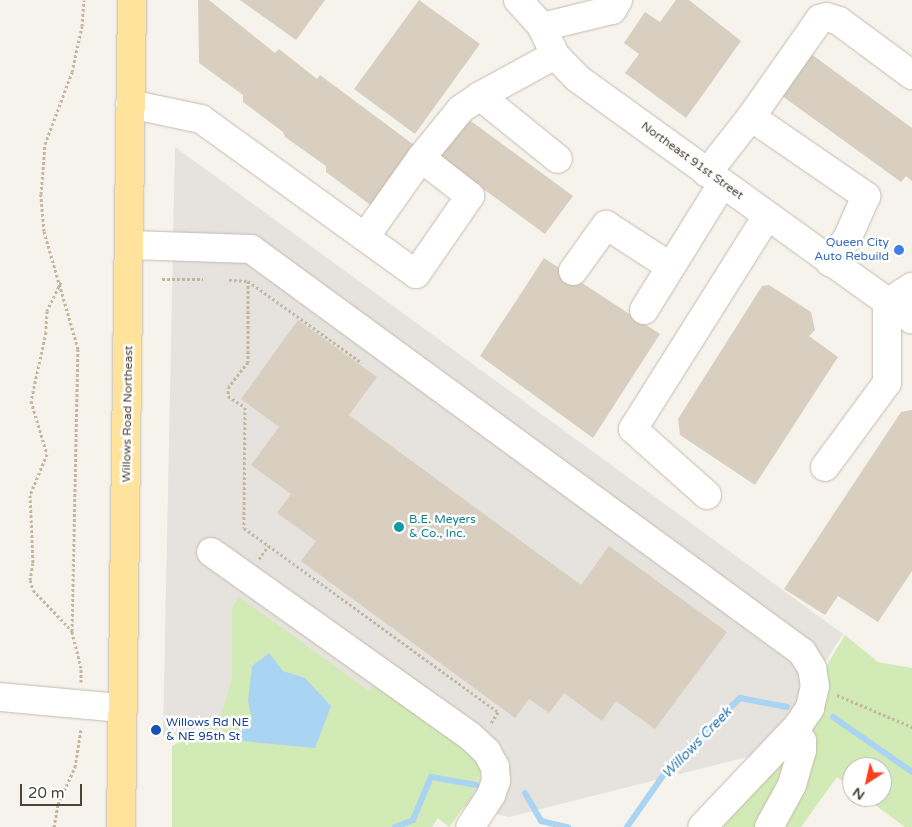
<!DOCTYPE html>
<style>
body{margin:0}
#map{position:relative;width:912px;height:827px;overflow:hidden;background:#f6f3ec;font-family:"Varela Round",sans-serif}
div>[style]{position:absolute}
.industrial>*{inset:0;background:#e6e2dd}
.green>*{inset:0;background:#d2eab5}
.water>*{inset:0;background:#a9d4f2}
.stream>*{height:6px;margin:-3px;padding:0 3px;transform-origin:3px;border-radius:3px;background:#a9d4f2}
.building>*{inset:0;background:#d8cfc1}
.path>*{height:3px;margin-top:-1.5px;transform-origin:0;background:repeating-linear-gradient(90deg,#c4b79f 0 2.5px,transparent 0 5px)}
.roads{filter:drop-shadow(0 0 1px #c2bbae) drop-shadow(0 0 1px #c2bbae)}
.minor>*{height:28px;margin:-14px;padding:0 14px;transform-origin:14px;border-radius:14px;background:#fff}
.major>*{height:28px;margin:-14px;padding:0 14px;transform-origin:14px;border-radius:14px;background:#ffe39c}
.dots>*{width:14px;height:14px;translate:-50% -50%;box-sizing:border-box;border:2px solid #fff;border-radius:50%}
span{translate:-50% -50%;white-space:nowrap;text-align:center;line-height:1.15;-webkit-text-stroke:5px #fff;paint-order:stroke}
.street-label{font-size:12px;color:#4b4439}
.shop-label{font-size:12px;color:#366cbe}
.right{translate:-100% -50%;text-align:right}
.culture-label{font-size:12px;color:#0d838f}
.left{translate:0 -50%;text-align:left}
.transit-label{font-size:12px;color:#164399}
.water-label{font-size:14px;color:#2e7ab2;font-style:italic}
.north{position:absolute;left:842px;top:757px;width:50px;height:50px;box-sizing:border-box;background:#fff;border:1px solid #b7b4b0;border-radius:50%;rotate:215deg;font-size:14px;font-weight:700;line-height:20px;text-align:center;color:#4b4439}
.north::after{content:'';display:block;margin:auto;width:18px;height:22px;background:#fc3f1d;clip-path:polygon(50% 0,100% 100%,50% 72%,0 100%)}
.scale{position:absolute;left:20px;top:784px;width:62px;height:22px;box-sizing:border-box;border:2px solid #4b4439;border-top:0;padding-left:6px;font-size:15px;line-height:18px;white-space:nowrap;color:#4b4439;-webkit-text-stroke:4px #fff;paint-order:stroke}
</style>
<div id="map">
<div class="industrial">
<i style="clip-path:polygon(175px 147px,843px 634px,767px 752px,509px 817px,163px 736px)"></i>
</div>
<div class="green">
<i style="clip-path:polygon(evenodd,239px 597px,369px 691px,377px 681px,474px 753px,481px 770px,470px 799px,449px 827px,438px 818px,432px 827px,172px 827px,172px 746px,220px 720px,232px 677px,232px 608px,239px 597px,283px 671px,305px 678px,331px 706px,237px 733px,248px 727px,252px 719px,248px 701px,283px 671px)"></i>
<i style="clip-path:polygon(845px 635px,878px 662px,912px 668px,912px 827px,905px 827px,864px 797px,882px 797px,882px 767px,852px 767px,852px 788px,837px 777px,801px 827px,780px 827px,812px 731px,828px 697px,827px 665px)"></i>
<i style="clip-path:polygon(782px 757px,791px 763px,757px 827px,717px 827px)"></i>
</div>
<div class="water">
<i style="clip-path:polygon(269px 653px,283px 671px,305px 678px,331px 706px,315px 748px,242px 741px,237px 733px,248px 727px,252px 719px,248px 701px,252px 666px)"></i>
</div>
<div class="stream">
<i style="left:833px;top:717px;width:96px;rotate:34.8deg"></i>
<i style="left:525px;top:793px;width:32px;rotate:60deg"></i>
<i style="left:541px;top:821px;width:28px;rotate:13deg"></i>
<i style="left:395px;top:827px;width:19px;rotate:-21deg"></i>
<i style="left:413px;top:820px;width:47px;rotate:-67.3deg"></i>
<i style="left:431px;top:777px;width:46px;rotate:10.1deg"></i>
<i style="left:627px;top:827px;width:73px;rotate:-55deg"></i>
<i style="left:669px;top:767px;width:99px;rotate:-44.2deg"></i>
<i style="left:740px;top:698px;width:48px;rotate:10.8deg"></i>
</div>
<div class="building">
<i style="clip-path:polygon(198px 0,209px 0,275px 53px,279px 49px,317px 79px,320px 75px,414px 145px,410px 149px,413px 151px,372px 206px,326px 172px,326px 166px,285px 137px,283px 132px,243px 102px,243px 95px,199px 63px)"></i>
<i style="clip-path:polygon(240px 0,325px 0,296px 40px)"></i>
<i style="clip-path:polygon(419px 0,480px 44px,415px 134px,354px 89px)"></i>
<i style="clip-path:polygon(676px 0,689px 0,741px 41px,686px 118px,625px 73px,639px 54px,624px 43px,645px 12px,660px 22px)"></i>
<i style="clip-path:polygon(807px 51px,912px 128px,912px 181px,906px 176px,901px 182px,778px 93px)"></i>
<i style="clip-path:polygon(464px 116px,573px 196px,545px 234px,437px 155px)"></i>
<i style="clip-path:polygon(544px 258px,660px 334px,593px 438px,480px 356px)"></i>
<i style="clip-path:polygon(769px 285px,811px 312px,815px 330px,809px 336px,838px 357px,755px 485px,680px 435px,678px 419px,762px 286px)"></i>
<i style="clip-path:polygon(298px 320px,377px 377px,349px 415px,581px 585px,609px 546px,727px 632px,655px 729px,616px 701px,602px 721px,564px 693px,549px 713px,529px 699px,515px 718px,301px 561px,316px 541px,277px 513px,291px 494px,251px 465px,279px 427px,241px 399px)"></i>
<i style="clip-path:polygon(912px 410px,912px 571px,878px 622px,838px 596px,825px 615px,784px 589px,901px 412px)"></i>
</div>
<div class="path">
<i style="left:162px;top:279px;width:41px"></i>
<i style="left:229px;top:280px;width:19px;rotate:3deg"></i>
<i style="left:248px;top:281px;width:140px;rotate:35.7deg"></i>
<i style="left:248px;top:281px;width:81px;rotate:90deg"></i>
<i style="left:248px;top:362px;width:31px;rotate:128deg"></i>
<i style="left:229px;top:386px;width:10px;rotate:96deg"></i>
<i style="left:228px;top:396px;width:20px;rotate:33deg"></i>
<i style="left:245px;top:407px;width:121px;rotate:90.5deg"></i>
<i style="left:244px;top:528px;width:314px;rotate:35.9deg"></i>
<i style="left:498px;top:712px;width:13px;rotate:122deg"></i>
<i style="left:61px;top:282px;width:32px;rotate:116deg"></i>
<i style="left:47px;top:311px;width:21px;rotate:93deg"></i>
<i style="left:46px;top:332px;width:71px;rotate:102.3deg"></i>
<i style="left:31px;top:401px;width:55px;rotate:73.2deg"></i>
<i style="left:47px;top:454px;width:44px;rotate:112.5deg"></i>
<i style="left:30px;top:495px;width:68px;rotate:87.5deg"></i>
<i style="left:33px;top:563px;width:17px;rotate:100deg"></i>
<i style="left:30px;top:580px;width:10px;rotate:73deg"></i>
<i style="left:33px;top:590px;width:57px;rotate:46.4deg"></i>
<i style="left:259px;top:559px;width:16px;rotate:-55deg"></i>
<i style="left:81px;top:682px;width:14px;rotate:-90deg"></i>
<i style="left:81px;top:668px;width:38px;rotate:-104deg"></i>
<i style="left:72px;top:631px;width:282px;rotate:-88.8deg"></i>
<i style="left:78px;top:349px;width:123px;rotate:-106.1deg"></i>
<i style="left:44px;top:231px;width:37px;rotate:-95deg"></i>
<i style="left:41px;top:194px;width:50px;rotate:-85.4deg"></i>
<i style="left:45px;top:144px;width:77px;rotate:-69.4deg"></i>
<i style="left:72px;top:72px;width:47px;rotate:-77.7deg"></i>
<i style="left:82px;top:26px;width:26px;rotate:-86deg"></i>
<i style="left:837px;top:695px;width:82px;rotate:23.1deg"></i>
<i style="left:54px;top:827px;width:23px;rotate:-80deg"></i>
<i style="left:58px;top:804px;width:41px;rotate:-65.3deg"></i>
<i style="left:75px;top:767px;width:39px;rotate:-81deg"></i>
</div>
<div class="roads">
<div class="minor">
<i style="left:518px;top:0;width:36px;rotate:48deg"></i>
<i style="left:542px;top:27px;width:31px;rotate:65deg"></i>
<i style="left:555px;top:55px;width:32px;rotate:46deg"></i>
<i style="left:577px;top:78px;width:413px;rotate:35.8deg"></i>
<i style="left:542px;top:27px;width:72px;rotate:-13.7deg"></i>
<i style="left:612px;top:10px;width:12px;rotate:-59deg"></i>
<i style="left:480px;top:96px;width:85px;rotate:-28.7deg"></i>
<i style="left:130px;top:104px;width:73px;rotate:11.9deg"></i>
<i style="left:201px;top:119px;width:265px;rotate:35.8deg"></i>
<i style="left:416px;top:274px;width:95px;rotate:-55.3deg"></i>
<i style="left:470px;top:196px;width:62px;rotate:-142.2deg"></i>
<i style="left:421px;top:158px;width:97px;rotate:125.3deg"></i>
<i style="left:751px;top:117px;width:120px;rotate:-54.9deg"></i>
<i style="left:820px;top:19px;width:7px;rotate:-16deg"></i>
<i style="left:827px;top:17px;width:13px;rotate:18deg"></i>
<i style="left:839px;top:21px;width:91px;rotate:36.5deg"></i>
<i style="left:421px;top:158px;width:63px;rotate:-50.8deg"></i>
<i style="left:461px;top:109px;width:23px;rotate:-34deg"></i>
<i style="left:480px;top:96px;width:100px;rotate:38.9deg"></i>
<i style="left:707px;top:173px;width:71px;rotate:-51.8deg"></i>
<i style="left:751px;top:117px;width:140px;rotate:34.5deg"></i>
<i style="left:866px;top:196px;width:45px;rotate:113.7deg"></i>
<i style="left:848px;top:237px;width:31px;rotate:126deg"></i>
<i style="left:131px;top:245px;width:120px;rotate:1.9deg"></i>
<i style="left:251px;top:249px;width:683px;rotate:36.18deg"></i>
<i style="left:802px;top:652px;width:19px;rotate:58deg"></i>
<i style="left:812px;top:668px;width:18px;rotate:81deg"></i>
<i style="left:815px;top:686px;width:23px;rotate:103deg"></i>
<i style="left:810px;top:708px;width:22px;rotate:124deg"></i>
<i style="left:798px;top:726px;width:139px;rotate:133.5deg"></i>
<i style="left:573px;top:271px;width:57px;rotate:-54.3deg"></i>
<i style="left:606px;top:225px;width:77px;rotate:32.9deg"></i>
<i style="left:887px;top:303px;width:30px;rotate:-33deg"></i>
<i style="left:644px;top:310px;width:148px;rotate:-58.2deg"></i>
<i style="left:825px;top:467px;width:104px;rotate:-53.6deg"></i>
<i style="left:887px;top:383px;width:80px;rotate:-90deg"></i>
<i style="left:707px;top:495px;width:99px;rotate:-138.3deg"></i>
<i style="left:633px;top:429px;width:252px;rotate:-57.8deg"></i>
<i style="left:211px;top:552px;width:318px;rotate:35.4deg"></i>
<i style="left:470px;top:736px;width:23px;rotate:43deg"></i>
<i style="left:487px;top:752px;width:17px;rotate:62deg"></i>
<i style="left:495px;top:767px;width:14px;rotate:86deg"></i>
<i style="left:496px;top:781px;width:15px;rotate:110deg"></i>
<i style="left:491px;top:795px;width:38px;rotate:123deg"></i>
<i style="left:0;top:697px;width:122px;rotate:5.2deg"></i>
<i style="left:769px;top:827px;width:48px;rotate:-61.3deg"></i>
<i style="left:792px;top:785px;width:36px;rotate:-74deg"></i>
<i style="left:802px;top:750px;width:9px;rotate:-90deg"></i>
<i style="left:802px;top:741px;width:13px;rotate:-132deg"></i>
</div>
<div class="major">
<i style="left:121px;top:827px;width:827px;rotate:-89.24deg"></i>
</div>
</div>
<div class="dots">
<i style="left:899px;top:250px;background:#3f7fe0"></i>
<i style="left:399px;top:527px;background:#0f9aa8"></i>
<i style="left:156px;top:730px;background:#1a4fb4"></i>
</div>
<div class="street-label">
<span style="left:692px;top:161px;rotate:36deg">Northeast 91st Street</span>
<span style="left:128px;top:414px;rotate:-89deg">Willows Road Northeast</span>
</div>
<div class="shop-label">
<span class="right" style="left:889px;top:250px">Queen City<br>Auto Rebuild</span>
</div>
<div class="culture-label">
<span class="left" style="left:409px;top:527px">B.E. Meyers<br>&amp; Co., Inc.</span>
</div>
<div class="transit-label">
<span class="left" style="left:166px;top:730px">Willows Rd NE<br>&amp; NE 95th St</span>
</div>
<div class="water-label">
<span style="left:697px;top:743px;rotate:-46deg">Willows Creek</span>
</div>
<div class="north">N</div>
<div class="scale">20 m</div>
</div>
